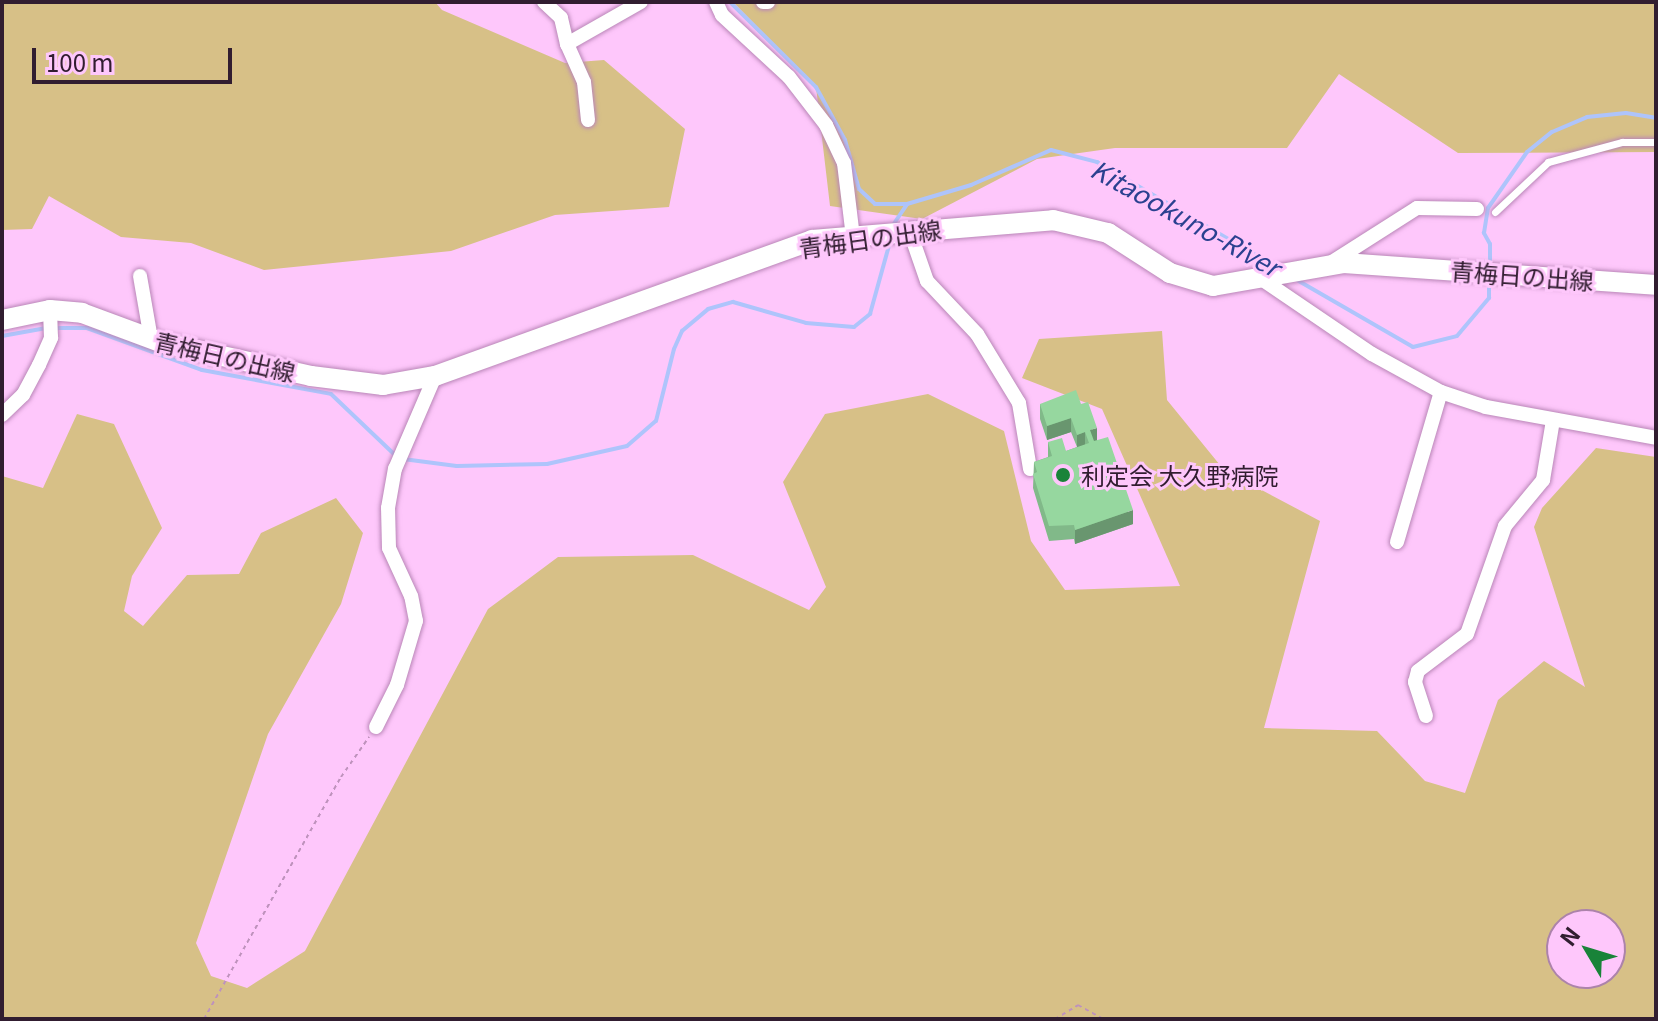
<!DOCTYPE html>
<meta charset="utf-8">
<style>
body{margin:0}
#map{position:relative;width:1658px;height:1021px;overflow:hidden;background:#fec7fb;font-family:Georgia,"Noto Sans JP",serif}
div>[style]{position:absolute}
.green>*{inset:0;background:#d7c087}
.stream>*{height:4px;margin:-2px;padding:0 2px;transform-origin:2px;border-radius:2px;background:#aec4fb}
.path>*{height:2px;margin-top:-1px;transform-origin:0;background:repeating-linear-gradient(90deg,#be92bc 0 4px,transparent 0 8px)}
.roads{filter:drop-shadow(0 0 2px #b986b7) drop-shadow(0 0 2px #b986b7)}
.service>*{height:7px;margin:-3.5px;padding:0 3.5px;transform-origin:3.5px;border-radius:3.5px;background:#fff}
.minor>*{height:14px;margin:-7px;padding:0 7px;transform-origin:7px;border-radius:7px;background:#fff}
.secondary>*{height:20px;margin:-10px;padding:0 10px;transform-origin:10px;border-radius:10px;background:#fff}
.wall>*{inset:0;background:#81b989}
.shaded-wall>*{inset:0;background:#69966f}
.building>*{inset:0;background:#96d79f}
.dots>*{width:22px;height:22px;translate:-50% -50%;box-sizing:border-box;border:4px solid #fec7fb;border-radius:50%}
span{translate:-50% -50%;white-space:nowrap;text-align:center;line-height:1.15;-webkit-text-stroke:6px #fec7fb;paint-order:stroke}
.street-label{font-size:24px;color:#311d30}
.poi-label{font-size:24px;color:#311d30}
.left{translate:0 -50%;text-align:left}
.water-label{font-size:26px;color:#2b4190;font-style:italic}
.frame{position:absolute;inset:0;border:4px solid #311d30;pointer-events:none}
.north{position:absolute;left:1546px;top:909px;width:80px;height:80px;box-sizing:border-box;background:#fec7fb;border:2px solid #ac83aa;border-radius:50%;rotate:308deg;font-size:22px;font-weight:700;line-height:32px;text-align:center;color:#311d30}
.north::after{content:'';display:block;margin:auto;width:28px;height:36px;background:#198339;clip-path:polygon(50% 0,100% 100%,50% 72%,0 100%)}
.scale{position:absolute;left:32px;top:48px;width:200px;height:36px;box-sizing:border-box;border:4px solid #311d30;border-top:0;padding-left:10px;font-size:24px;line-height:28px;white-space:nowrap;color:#311d30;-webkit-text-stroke:6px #fec7fb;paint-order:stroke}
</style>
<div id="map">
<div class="green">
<i style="clip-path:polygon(2px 2px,435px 2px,442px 10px,565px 63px,604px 60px,685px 129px,669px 207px,555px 215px,451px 251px,264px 270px,191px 243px,121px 237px,49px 196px,32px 229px,2px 230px)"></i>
<i style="clip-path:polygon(733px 2px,1656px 2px,1656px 152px,1458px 153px,1339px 74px,1287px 148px,1115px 148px,1037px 159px,922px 219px,830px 206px,816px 87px)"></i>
<i style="clip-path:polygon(evenodd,1162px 331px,1167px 400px,1224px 470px,1320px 521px,1264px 728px,1377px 731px,1425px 781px,1465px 793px,1498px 700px,1544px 661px,1585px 687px,1534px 527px,1542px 508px,1596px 448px,1656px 457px,1656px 1019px,2px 1019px,2px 476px,43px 488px,77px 414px,114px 424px,162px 528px,132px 576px,124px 611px,143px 626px,187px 575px,239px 574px,261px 533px,336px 498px,363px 533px,341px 604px,268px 734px,196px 943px,211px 976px,247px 988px,305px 951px,488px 609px,558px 557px,693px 555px,809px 610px,826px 587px,783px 482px,825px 414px,928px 394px,1004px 431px,1031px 541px,1065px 590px,1180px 586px,1102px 409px,1022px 378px,1039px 339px,1162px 331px,1562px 925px,1610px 925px,1610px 973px,1562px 973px,1562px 925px)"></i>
</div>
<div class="stream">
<i style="left:730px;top:2px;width:121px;rotate:44.7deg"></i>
<i style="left:816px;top:87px;width:60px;rotate:61.3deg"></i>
<i style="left:845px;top:140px;width:51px;rotate:74.1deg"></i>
<i style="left:859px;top:189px;width:22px;rotate:43deg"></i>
<i style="left:875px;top:204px;width:31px"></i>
<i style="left:893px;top:225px;width:25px;rotate:-56deg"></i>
<i style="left:907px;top:204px;width:67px;rotate:-16.5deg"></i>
<i style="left:971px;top:185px;width:87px;rotate:-23.6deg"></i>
<i style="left:1051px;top:150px;width:48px;rotate:14.6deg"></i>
<i style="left:1097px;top:162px;width:208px;rotate:30.4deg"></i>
<i style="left:1490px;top:267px;width:23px;rotate:-90deg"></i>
<i style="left:1490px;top:244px;width:13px;rotate:-119deg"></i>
<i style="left:1484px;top:233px;width:25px;rotate:-81deg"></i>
<i style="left:1488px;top:208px;width:68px;rotate:-55.1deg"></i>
<i style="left:1527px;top:152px;width:32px;rotate:-39deg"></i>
<i style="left:1552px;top:132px;width:38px;rotate:-23deg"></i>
<i style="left:1587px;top:117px;width:39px;rotate:-6deg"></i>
<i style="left:1626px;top:113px;width:30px;rotate:9deg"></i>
<i style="left:1297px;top:280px;width:134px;rotate:30deg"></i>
<i style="left:1413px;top:347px;width:45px;rotate:-14deg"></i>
<i style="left:1457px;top:336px;width:50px;rotate:-49.9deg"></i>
<i style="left:1489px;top:298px;width:18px;rotate:-90deg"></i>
<i style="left:55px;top:328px;width:32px"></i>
<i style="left:87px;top:328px;width:122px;rotate:20.1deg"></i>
<i style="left:202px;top:370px;width:131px;rotate:10.5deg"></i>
<i style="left:331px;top:394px;width:88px;rotate:43.6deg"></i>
<i style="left:2px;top:336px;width:45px;rotate:-10.3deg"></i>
<i style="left:403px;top:459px;width:54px;rotate:7.4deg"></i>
<i style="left:457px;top:466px;width:90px;rotate:-1.3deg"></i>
<i style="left:547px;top:464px;width:82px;rotate:-12.7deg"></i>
<i style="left:627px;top:446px;width:38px;rotate:-41deg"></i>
<i style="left:656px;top:421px;width:74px;rotate:-76deg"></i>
<i style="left:674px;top:349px;width:20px;rotate:-66deg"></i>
<i style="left:682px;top:331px;width:34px;rotate:-40deg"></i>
<i style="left:708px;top:309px;width:26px;rotate:-16deg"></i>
<i style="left:733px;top:302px;width:76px;rotate:16deg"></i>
<i style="left:806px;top:323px;width:48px;rotate:4.8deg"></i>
<i style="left:854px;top:327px;width:21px;rotate:-39deg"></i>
<i style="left:870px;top:314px;width:75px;rotate:-74.5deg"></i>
</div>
<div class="path">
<i style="left:204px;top:1019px;width:278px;rotate:-60.5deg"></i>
<i style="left:341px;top:777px;width:49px;rotate:-55deg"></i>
<i style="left:1055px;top:1019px;width:27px;rotate:-31deg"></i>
<i style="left:1078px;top:1005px;width:29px;rotate:29deg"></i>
</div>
<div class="roads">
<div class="service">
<i style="left:1495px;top:212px;width:73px;rotate:-43.3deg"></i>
<i style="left:1548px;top:162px;width:77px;rotate:-15.1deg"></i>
<i style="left:1622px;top:142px;width:34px"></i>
</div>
<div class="minor">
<i style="left:544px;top:2px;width:23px;rotate:43deg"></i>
<i style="left:561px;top:18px;width:27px;rotate:77deg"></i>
<i style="left:716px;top:2px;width:14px;rotate:65deg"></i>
<i style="left:722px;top:15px;width:91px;rotate:42.8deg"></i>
<i style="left:789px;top:77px;width:61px;rotate:52.4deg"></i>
<i style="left:826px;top:125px;width:42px;rotate:64.7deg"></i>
<i style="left:844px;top:163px;width:75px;rotate:83.1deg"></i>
<i style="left:763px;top:2px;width:5px"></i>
<i style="left:588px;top:120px;width:38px;rotate:-96deg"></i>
<i style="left:584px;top:82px;width:42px;rotate:-114.1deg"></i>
<i style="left:567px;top:44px;width:85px;rotate:-29.6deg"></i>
<i style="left:910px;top:232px;width:52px;rotate:70.9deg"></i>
<i style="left:927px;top:281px;width:73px;rotate:46.7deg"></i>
<i style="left:977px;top:334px;width:81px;rotate:58.7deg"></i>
<i style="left:1019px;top:403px;width:67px;rotate:80.5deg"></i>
<i style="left:1329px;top:264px;width:104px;rotate:-32.5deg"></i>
<i style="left:1417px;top:208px;width:60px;rotate:1deg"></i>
<i style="left:140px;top:276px;width:64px;rotate:80.1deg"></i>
<i style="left:1260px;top:278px;width:135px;rotate:34.2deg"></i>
<i style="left:1372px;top:354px;width:79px;rotate:28.8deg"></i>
<i style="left:1441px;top:392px;width:47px;rotate:18.4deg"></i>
<i style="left:1486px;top:407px;width:173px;rotate:10.3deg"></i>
<i style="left:2px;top:415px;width:29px;rotate:-44deg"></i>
<i style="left:23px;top:395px;width:34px;rotate:-62deg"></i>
<i style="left:39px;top:365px;width:30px;rotate:-66deg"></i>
<i style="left:51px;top:338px;width:28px;rotate:-92deg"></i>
<i style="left:1397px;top:542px;width:156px;rotate:-73.7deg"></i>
<i style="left:1426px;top:716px;width:36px;rotate:-108deg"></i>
<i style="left:1415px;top:682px;width:11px;rotate:-75deg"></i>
<i style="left:1418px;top:671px;width:61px;rotate:-37.1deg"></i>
<i style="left:1467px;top:634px;width:114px;rotate:-70.6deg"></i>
<i style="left:1505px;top:526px;width:60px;rotate:-50.4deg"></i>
<i style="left:1543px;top:480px;width:61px;rotate:-80.5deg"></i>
<i style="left:376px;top:727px;width:47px;rotate:-63.4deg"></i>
<i style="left:397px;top:685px;width:67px;rotate:-73.5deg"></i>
<i style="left:416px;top:621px;width:25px;rotate:-101deg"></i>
<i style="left:411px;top:596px;width:53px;rotate:-114.6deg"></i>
<i style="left:389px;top:548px;width:40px;rotate:-91.4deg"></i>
<i style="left:388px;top:508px;width:40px;rotate:-80deg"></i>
<i style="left:395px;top:469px;width:101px;rotate:-66.7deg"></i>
</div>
<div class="secondary">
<i style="left:2px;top:320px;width:49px;rotate:-11.8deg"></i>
<i style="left:50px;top:310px;width:32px;rotate:5deg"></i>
<i style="left:82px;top:313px;width:83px;rotate:20.4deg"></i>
<i style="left:160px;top:342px;width:155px;rotate:12.7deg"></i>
<i style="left:311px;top:376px;width:73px;rotate:7.1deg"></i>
<i style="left:383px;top:385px;width:53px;rotate:-9.8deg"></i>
<i style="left:435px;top:376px;width:401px;rotate:-19.8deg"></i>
<i style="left:812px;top:240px;width:242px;rotate:-4.7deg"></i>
<i style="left:1053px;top:220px;width:57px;rotate:13.3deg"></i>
<i style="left:1108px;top:233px;width:74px;rotate:32.8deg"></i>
<i style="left:1170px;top:273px;width:45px;rotate:16.8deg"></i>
<i style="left:1213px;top:286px;width:132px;rotate:-10deg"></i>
<i style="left:1343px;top:263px;width:314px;rotate:4deg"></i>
</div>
</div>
<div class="wall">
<i style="clip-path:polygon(1040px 404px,1081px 404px,1133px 524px,1075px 544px,1074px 539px,1049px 541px,1033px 488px,1034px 462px,1048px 457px,1048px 442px,1066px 451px,1077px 447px,1071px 432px,1047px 440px,1040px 419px)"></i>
</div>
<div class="shaded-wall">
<i style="clip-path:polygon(1071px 418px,1071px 432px,1047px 440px,1047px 426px)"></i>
<i style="clip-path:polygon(1097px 428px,1097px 442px,1090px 444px,1090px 430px)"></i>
<i style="clip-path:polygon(1085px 432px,1085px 447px,1077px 449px,1077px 435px)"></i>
<i style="clip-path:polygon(1133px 510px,1133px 524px,1075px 544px,1075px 530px)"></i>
</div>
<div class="building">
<i style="clip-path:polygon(1076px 390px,1081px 404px,1088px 402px,1097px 428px,1090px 430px,1094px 441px,1108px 437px,1133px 510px,1075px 530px,1074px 525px,1049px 526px,1033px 474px,1037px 472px,1034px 462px,1052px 456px,1048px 442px,1062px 438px,1066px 451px,1089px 443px,1085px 432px,1077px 435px,1071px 418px,1047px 426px,1040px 404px)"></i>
</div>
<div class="dots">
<i style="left:1063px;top:475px;background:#198339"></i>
</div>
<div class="street-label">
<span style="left:870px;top:238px;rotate:-8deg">青梅日の出線</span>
<span style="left:1522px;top:275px;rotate:4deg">青梅日の出線</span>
<span style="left:225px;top:356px;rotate:13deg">青梅日の出線</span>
</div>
<div class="poi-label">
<span class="left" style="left:1081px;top:475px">利定会 大久野病院</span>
</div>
<div class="water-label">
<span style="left:1186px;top:217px;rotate:29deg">Kitaookuno-River</span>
</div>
<div class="frame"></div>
<div class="north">N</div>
<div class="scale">100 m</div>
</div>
